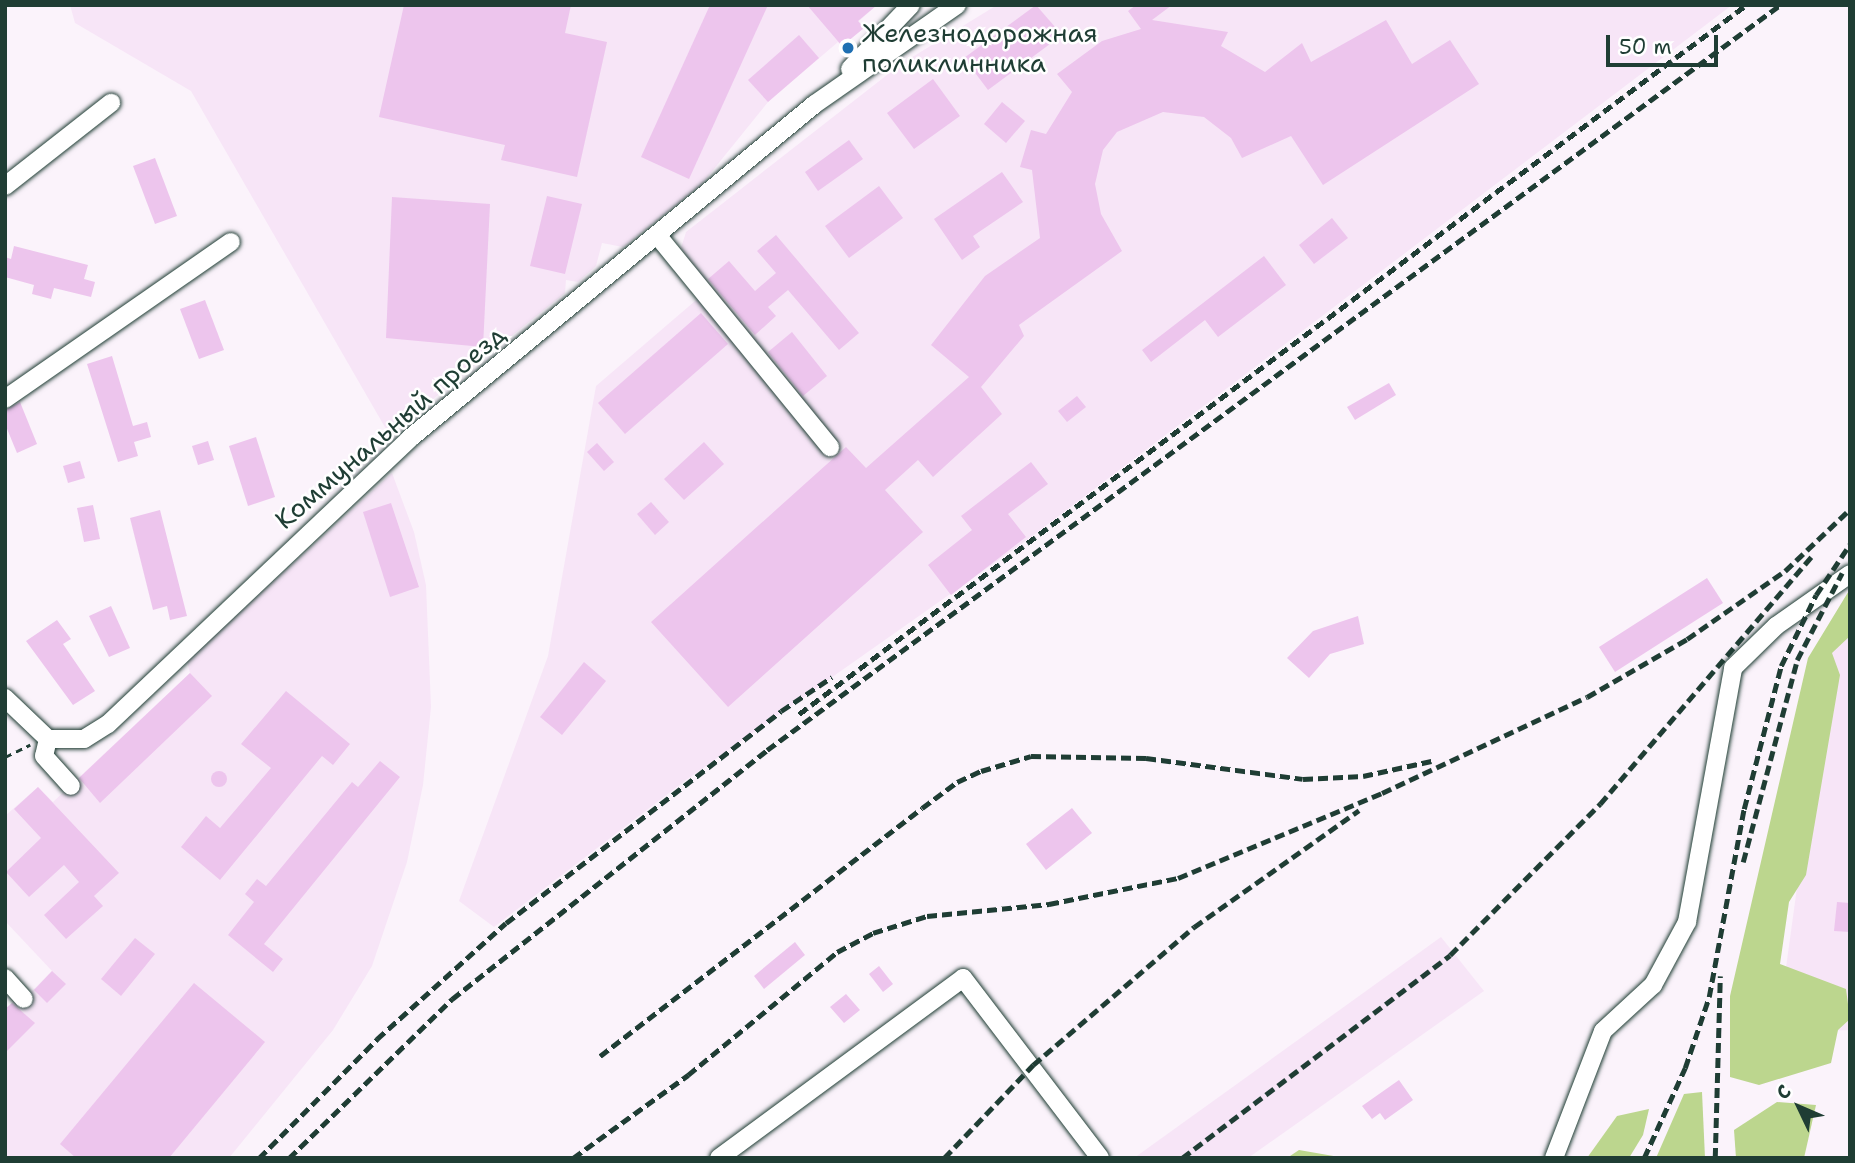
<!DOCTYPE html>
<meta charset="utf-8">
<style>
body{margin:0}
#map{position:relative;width:1855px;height:1163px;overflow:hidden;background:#fbf3fb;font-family:"Shantell Sans",sans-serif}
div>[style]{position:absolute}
.built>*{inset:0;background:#f7e5f7}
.green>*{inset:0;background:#bcd68e}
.building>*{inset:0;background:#edc5ed}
.round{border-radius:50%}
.path>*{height:2.5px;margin-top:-1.25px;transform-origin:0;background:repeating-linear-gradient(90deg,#1f3d34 0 7px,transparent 0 12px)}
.roads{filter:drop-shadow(0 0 2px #1f3d34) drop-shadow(0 0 2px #1f3d34)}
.minor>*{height:18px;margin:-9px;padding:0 9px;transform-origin:9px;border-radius:9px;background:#fff}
.rail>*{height:4.5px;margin-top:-2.25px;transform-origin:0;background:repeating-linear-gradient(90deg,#1f3d34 0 10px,transparent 0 15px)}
.dots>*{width:19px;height:19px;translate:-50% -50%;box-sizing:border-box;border:4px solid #fff;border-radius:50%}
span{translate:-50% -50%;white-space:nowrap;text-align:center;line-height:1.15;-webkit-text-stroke:5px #fff;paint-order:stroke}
.poi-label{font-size:26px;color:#1f3d34}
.left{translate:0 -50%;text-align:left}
.street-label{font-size:26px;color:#1f3d34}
.frame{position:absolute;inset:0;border:7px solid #1f3d34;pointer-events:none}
.north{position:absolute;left:1764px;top:1072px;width:70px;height:70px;-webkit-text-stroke:5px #fff;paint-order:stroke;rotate:314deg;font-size:19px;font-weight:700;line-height:28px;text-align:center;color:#1f3d34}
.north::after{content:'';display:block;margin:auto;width:24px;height:32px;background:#1f3d34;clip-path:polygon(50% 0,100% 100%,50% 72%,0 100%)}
.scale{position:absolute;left:1606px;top:35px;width:112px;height:32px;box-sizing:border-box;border:4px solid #1f3d34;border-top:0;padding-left:9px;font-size:21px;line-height:24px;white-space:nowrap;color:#1f3d34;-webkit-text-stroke:5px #fff;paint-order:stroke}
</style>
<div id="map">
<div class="built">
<i style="clip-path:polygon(70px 5px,877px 5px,859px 21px,864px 28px,842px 46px,838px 42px,768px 102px,701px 185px,623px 247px,602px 243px,596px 266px,578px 282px,566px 280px,565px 293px,407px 420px,386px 429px,191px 91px,75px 23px)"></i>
<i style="clip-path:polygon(997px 5px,1732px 5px,1031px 537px,686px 780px,494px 927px,459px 901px,548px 656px,596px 386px,709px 289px,681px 248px,686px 232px,901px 64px)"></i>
<i style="clip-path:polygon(392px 473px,414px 532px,426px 585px,431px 707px,423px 785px,407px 862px,372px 966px,333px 1030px,229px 1158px,5px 1158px,5px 1009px,14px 1001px,18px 1005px,52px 971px,5px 921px,5px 816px,38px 787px,53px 802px,190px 673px,187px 661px)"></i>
<i style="clip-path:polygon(1850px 618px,1850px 1030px,1777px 1033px,1830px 648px)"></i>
<i style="clip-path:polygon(1441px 937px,1484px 991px,1248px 1158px,1134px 1158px)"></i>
</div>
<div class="green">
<i style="clip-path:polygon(1850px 589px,1850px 636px,1832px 653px,1840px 675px,1806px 875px,1789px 902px,1780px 964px,1846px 989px,1850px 1019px,1838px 1030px,1831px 1063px,1759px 1085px,1730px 1077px,1730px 996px,1808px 658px)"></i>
<i style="clip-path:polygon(1702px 1092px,1705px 1158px,1656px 1158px,1684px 1094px)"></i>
<i style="clip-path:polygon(1777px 1102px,1816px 1105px,1804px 1158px,1736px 1158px,1734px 1130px)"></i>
<i style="clip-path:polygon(1649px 1109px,1643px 1135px,1629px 1158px,1587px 1158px,1617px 1116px)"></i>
<i style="clip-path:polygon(1299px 1150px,1345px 1158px,1287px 1158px)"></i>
</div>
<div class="building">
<i style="clip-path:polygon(404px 5px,571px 5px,565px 33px,607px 42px,577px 177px,501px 160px,505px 145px,379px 117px)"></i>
<i style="clip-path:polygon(710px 5px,768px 5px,689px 179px,641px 157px)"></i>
<i style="clip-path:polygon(807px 5px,877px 5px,858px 21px,864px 28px,842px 46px)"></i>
<i style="clip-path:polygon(1036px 5px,1062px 35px,988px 90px,964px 58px)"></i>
<i style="clip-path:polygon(1136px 5px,1172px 5px,1152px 20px,1228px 32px,1221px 46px,1265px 72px,1302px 43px,1311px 62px,1386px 20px,1412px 64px,1450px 40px,1479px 84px,1323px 185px,1291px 136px,1242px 158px,1231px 138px,1204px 117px,1163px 112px,1117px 132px,1103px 150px,1095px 184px,1101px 214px,1122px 251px,1019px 325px,1024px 336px,981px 387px,1002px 414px,933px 477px,918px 460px,885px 490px,923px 532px,728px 707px,651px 622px,846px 447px,866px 468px,969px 377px,931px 345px,985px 276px,1040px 238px,1032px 170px,1020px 167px,1031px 130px,1046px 134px,1072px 92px,1057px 74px,1102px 41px,1141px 29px,1128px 11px)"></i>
<i style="clip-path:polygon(799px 35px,819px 58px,768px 102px,748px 80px)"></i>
<i style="clip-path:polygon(933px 79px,960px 116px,914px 149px,887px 113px)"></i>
<i style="clip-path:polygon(1002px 102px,1025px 121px,1006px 143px,984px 124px)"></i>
<i style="clip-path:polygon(849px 140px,863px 159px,818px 191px,805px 172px)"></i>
<i style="clip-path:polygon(155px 158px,177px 216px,155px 224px,133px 166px)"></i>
<i style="clip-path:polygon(1002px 172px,1023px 202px,973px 236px,980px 247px,962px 260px,934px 219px)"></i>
<i style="clip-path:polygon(879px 186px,903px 218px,849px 258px,825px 226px)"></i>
<i style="clip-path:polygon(547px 196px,582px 204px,565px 274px,530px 266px)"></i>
<i style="clip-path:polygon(392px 197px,490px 204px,483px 347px,386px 338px)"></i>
<i style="clip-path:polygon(1332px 218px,1348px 238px,1314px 264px,1299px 245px)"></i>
<i style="clip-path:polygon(776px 235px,859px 333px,839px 350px,788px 290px,768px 307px,776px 316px,755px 335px,708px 279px,729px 261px,755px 291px,776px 273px,757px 251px)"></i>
<i style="clip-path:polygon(14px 246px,88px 265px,84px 279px,95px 282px,91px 297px,54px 288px,51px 299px,32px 294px,34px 285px,5px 277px,5px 257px,11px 259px)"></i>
<i style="clip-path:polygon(1264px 256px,1286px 285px,1218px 337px,1205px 320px,1151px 362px,1142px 350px)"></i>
<i style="clip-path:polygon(205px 300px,224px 350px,199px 359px,180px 309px)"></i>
<i style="clip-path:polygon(701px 313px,728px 344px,625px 434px,598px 403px)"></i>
<i style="clip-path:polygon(792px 332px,827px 376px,803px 396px,768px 352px)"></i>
<i style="clip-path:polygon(112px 356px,133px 426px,147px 422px,151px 437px,134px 442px,138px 456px,118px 462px,87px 364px)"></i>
<i style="clip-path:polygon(1389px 383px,1396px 395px,1355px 420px,1347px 407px)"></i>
<i style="clip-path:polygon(1077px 396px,1086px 407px,1067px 422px,1058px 411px)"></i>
<i style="clip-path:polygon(20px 402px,37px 444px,17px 453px,5px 424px,5px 410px)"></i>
<i style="clip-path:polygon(256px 437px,275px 497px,248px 506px,229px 446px)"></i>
<i style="clip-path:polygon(208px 441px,214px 460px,198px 465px,192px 446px)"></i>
<i style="clip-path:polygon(704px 442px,724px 464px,684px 500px,664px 479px)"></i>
<i style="clip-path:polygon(597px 443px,614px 462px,604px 471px,587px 452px)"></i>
<i style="clip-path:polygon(80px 461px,85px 478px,68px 483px,63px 466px)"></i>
<i style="clip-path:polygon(1031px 462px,1048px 484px,1008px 514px,1026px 537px,951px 595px,928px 565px,972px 530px,961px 516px)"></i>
<i style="clip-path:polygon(651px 502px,669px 522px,655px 535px,637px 514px)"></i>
<i style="clip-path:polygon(391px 503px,419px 587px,390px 597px,363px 512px)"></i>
<i style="clip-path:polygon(93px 505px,100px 539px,84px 542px,77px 508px)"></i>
<i style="clip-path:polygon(160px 510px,187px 616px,170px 620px,167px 606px,153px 610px,130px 518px)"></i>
<i style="clip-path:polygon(1707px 578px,1723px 603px,1615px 672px,1599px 647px)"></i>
<i style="clip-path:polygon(111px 606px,130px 648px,109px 657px,89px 616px)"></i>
<i style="clip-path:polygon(1358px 616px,1364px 644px,1330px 654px,1309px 678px,1287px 658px,1313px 631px)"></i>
<i style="clip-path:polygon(57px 620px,71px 639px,63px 644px,95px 691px,73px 705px,26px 641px)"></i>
<i style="clip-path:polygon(584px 662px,606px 681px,562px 735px,540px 717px)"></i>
<i style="clip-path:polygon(190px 673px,212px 696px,100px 803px,79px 778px)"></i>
<i style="clip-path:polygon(286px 691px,350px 744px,333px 765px,322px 756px,220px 880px,181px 847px,206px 816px,220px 828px,271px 768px,241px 744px)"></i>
<i style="clip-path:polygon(380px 761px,400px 777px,264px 944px,283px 959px,273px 972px,228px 935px,254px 902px,245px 894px,257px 879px,266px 886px,352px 782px,358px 787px)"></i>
<i class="round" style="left:211px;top:771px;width:16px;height:16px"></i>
<i style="clip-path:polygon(38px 787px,119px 873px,94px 896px,103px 906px,66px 939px,44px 915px,79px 882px,64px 865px,29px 897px,6px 872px,41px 838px,14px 809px)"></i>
<i style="clip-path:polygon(1072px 808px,1092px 833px,1046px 870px,1026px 844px)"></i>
<i style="clip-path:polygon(1837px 902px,1850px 903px,1850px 932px,1834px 931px)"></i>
<i style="clip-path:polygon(135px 938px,155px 954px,121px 996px,101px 979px)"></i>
<i style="clip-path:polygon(795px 942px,805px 955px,764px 989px,754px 976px)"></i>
<i style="clip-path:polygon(879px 966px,893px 984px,883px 992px,869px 974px)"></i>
<i style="clip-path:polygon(52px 971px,66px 984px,47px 1003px,34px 990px)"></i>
<i style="clip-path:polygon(194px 983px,265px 1042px,169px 1158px,76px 1158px,60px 1144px)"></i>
<i style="clip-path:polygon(846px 994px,860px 1010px,844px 1023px,830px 1007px)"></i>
<i style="clip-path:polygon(12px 1003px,35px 1023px,5px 1053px,5px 1009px)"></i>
<i style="clip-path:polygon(1399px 1080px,1413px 1100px,1385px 1120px,1380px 1113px,1372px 1119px,1362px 1106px)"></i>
</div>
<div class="path">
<i style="left:5px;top:757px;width:28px;rotate:-26deg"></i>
</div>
<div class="roads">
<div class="minor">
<i style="left:850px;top:69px;width:88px;rotate:-46.4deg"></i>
<i style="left:5px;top:186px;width:135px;rotate:-38.1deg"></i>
<i style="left:657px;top:235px;width:274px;rotate:50.8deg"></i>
<i style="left:5px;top:399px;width:275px;rotate:-34.8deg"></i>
<i style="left:5px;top:698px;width:59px;rotate:43.6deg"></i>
<i style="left:48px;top:739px;width:36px"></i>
<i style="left:84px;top:739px;width:28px;rotate:-32deg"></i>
<i style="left:108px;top:724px;width:415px;rotate:-43.4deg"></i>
<i style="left:409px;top:439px;width:526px;rotate:-39.53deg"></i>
<i style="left:815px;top:104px;width:173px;rotate:-34.9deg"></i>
<i style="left:48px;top:739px;width:17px;rotate:103deg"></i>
<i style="left:44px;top:756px;width:40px;rotate:48deg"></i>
<i style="left:5px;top:978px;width:28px;rotate:48deg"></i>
<i style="left:719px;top:1158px;width:303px;rotate:-36.4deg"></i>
<i style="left:963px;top:978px;width:226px;rotate:52.7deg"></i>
<i style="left:1554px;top:1158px;width:136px;rotate:-68.9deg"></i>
<i style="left:1603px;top:1031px;width:68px;rotate:-42.6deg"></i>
<i style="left:1653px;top:985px;width:72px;rotate:-61.6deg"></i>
<i style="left:1687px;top:922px;width:258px;rotate:-79.7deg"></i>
<i style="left:1733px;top:668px;width:60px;rotate:-44.3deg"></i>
<i style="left:1776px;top:626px;width:90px;rotate:-35.1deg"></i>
</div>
</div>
<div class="rail">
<i style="left:799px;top:714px;width:1183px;rotate:-36.82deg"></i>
<i style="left:1743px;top:862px;width:209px;rotate:-75deg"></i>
<i style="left:1797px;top:660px;width:98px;rotate:-62.7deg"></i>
<i style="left:600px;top:1056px;width:406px;rotate:-37.6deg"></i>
<i style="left:922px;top:808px;width:44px;rotate:-36.6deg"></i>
<i style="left:957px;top:782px;width:26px;rotate:-25deg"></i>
<i style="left:981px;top:771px;width:52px;rotate:-16.7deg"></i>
<i style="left:1031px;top:756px;width:115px;rotate:1deg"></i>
<i style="left:1146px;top:758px;width:158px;rotate:7.6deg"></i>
<i style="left:1303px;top:779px;width:60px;rotate:-2.9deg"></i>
<i style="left:1363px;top:776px;width:70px;rotate:-12.4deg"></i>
<i style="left:259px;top:1158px;width:168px;rotate:-45.2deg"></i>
<i style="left:377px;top:1039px;width:173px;rotate:-42deg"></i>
<i style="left:506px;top:923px;width:347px;rotate:-37.6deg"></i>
<i style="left:781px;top:711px;width:61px;rotate:-33.7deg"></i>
<i style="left:289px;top:1158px;width:228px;rotate:-44.3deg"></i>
<i style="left:452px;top:999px;width:402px;rotate:-38.3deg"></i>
<i style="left:767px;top:750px;width:1257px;rotate:-36.33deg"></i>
<i style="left:573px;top:1158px;width:142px;rotate:-35.8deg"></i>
<i style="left:688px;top:1075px;width:193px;rotate:-39.5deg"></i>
<i style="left:837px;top:952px;width:41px;rotate:-27.8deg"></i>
<i style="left:873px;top:933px;width:57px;rotate:-17.5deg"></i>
<i style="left:927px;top:916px;width:123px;rotate:-5.6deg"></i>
<i style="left:1049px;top:904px;width:132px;rotate:-11.4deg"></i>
<i style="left:1178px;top:878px;width:221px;rotate:-22.6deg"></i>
<i style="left:1382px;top:793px;width:226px;rotate:-25.1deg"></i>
<i style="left:1587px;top:697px;width:116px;rotate:-30.1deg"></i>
<i style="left:1687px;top:639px;width:119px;rotate:-34.8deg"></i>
<i style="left:1785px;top:571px;width:90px;rotate:-43.6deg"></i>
<i style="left:944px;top:1158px;width:129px;rotate:-46.3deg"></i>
<i style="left:1033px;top:1065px;width:212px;rotate:-40.6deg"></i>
<i style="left:1194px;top:927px;width:202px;rotate:-35.3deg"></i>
<i style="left:1182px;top:1158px;width:336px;rotate:-37.1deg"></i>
<i style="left:1450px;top:955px;width:213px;rotate:-45.2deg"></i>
<i style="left:1600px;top:804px;width:326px;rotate:-49.5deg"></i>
<i style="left:1644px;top:1158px;width:99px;rotate:-65.5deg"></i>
<i style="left:1685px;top:1068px;width:75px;rotate:-71.3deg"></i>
<i style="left:1709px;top:997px;width:191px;rotate:-79.5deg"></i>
<i style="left:1744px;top:809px;width:148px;rotate:-75.5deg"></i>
<i style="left:1781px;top:666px;width:79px;rotate:-63.8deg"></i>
<i style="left:1816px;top:595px;width:61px;rotate:-56.3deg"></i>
<i style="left:1715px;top:1158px;width:182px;rotate:-88.4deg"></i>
</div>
<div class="dots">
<i style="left:848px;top:48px;background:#1f6fb2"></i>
</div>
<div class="poi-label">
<span class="left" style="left:862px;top:48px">Железнодорожная<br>поликлинника</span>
</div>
<div class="street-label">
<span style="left:390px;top:427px;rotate:-41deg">Коммунальный проезд</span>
</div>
<div class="frame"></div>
<div class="north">С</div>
<div class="scale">50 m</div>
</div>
